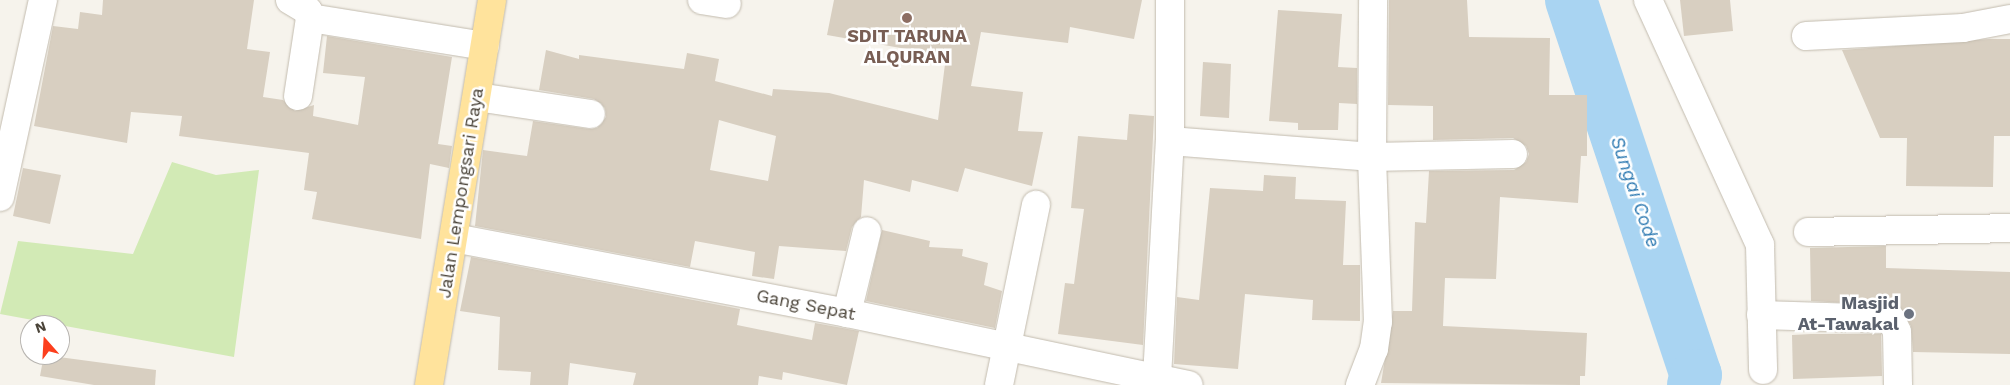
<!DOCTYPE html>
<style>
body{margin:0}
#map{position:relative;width:2010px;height:385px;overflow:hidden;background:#f6f3ec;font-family:"Work Sans",sans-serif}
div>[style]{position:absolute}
.green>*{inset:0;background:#d2eab5}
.river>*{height:52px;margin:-26px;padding:0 26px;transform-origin:26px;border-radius:26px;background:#a9d4f2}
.building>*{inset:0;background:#d8cfc1}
.roads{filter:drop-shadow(0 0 1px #c2bbae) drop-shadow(0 0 1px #c2bbae)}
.minor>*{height:28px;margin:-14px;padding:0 14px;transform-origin:14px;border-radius:14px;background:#fff}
.major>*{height:28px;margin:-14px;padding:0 14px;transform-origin:14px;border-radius:14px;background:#ffe39c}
.dots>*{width:14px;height:14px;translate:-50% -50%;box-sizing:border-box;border:2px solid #fff;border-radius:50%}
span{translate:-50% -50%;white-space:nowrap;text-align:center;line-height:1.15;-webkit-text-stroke:5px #fff;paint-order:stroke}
.education-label{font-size:18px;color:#785e54;font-weight:700}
.street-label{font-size:18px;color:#4b4439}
.worship-label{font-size:18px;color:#5b616d;font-weight:700}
.right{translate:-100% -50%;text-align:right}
.water-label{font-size:19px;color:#2e7ab2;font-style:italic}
.north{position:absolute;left:20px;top:315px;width:50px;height:50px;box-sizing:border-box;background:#fff;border:1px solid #b7b4b0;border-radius:50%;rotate:341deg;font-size:14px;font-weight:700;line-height:20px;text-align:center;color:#4b4439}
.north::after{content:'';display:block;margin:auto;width:18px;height:22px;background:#fc3f1d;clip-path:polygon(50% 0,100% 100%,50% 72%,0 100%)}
</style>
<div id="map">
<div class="green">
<i style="clip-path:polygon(172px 162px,216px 175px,259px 170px,234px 357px,0 314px,18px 241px,133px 254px)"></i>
</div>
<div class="river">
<i style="left:1571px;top:0;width:395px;rotate:71.6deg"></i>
<i style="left:1696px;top:375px;width:10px;rotate:107deg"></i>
</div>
<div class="building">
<i style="clip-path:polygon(103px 0,254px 0,247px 49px,270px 52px,263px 97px,283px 100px,295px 111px,314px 105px,313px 116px,358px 125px,365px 77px,323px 73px,327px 36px,452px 57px,438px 144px,452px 146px,449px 168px,430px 164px,421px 239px,312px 219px,317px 192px,304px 190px,309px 153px,179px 136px,182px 116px,131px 112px,127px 143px,34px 126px,53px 26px,78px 29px,80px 12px,102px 15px)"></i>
<i style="clip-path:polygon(evenodd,834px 0,1142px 0,1134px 39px,1070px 27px,1068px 43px,981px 32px,971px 86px,1023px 92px,1018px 131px,1043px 132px,1032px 186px,965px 168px,958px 192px,912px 180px,910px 192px,864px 180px,861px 217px,852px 227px,846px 251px,779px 246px,774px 279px,752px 276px,755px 252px,695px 241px,690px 267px,475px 226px,483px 150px,527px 156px,533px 121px,589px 129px,597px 128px,606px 117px,605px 108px,594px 99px,539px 90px,546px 50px,579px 59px,579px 55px,684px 69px,687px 53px,719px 59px,715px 81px,772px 96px,773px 89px,829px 93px,938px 120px,946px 56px,827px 35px,834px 0,719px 120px,776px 136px,768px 181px,710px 170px,719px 120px)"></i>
<i style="clip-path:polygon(1389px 0,1467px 0,1469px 37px,1550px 38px,1549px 95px,1587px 95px,1587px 156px,1581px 156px,1578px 203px,1500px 197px,1496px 279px,1445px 278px,1443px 326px,1587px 333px,1585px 376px,1580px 376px,1580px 385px,1381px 383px,1393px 311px,1412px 311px,1415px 222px,1426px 223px,1429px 171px,1514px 170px,1526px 162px,1529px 154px,1526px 146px,1513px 138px,1433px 140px,1433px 106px,1388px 105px)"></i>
<i style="clip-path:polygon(1680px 0,1730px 0,1733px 31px,1684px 36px)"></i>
<i style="clip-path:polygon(1278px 10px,1342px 14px,1338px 67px,1357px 68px,1357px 104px,1339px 103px,1338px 130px,1298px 130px,1298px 123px,1269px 121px)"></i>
<i style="clip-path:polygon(1989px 39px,2010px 39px,2010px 136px,1994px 136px,1993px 187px,1906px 186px,1907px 138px,1880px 138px,1842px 50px)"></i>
<i style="clip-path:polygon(1203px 62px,1231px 64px,1229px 118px,1200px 116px)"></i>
<i style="clip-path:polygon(1129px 114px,1154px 116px,1143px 345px,1058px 334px,1065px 283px,1074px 284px,1084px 209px,1071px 208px,1078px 136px,1127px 140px)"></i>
<i style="clip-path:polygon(23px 168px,61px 175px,50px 224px,13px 216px)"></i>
<i style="clip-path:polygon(1264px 175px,1296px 177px,1295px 199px,1346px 201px,1343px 265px,1360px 265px,1360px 321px,1312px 320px,1313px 300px,1245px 294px,1238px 369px,1174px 364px,1177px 297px,1199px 300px,1210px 188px,1263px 191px)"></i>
<i style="clip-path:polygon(882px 230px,930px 241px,929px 247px,963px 249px,962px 256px,988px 263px,984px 285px,1002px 291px,995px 328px,866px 301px)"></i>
<i style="clip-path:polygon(1886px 246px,1886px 268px,2010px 272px,2010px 354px,1913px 352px,1911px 326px,1899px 306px,1811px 301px,1810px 248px)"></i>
<i style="clip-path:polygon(471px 257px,740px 309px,737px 325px,812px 340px,815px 323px,859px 331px,847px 385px,783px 372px,782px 380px,759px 376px,758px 385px,633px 385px,636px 373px,570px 363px,568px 385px,530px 385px,531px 372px,498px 370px,500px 317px,460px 311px)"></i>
<i style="clip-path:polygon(1811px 334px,1881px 334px,1882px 376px,1793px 379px,1792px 335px)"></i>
<i style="clip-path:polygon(44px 355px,156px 370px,155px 385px,94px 385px,40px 376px)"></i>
</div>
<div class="roads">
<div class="minor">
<i style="left:290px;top:0;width:21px;rotate:31deg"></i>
<i style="left:308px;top:11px;width:7px;rotate:74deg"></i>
<i style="left:310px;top:18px;width:79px;rotate:98.7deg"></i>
<i style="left:702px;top:0;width:25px;rotate:9deg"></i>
<i style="left:1648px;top:0;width:269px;rotate:65.4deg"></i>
<i style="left:1760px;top:245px;width:125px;rotate:88.6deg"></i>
<i style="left:310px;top:18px;width:177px;rotate:9.1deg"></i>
<i style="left:1806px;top:36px;width:157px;rotate:-2.9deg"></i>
<i style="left:1963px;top:28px;width:48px;rotate:-10.8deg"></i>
<i style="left:477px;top:97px;width:115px;rotate:8.5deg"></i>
<i style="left:1170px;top:141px;width:203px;rotate:4.5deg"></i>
<i style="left:1372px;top:157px;width:141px;rotate:-1.2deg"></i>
<i style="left:0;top:197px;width:202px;rotate:-77.7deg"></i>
<i style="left:1808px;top:232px;width:202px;rotate:-1.1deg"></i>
<i style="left:454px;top:238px;width:400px;rotate:10.8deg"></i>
<i style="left:847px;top:313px;width:349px;rotate:11.9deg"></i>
<i style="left:847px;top:313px;width:84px;rotate:-76.3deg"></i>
<i style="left:1761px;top:315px;width:130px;rotate:1.8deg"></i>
<i style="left:1891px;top:319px;width:14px;rotate:65deg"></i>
<i style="left:1897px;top:332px;width:53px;rotate:88.9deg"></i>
<i style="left:1157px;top:378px;width:237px;rotate:-86.9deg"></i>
<i style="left:1170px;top:141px;width:141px;rotate:-90deg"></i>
<i style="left:999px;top:385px;width:184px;rotate:-78.4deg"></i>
<i style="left:1360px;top:385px;width:39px;rotate:-69deg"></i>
<i style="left:1374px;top:349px;width:27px;rotate:-82deg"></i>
<i style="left:1378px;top:322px;width:165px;rotate:-92.1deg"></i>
<i style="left:1372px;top:157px;width:157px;rotate:-89.6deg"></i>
</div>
<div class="major">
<i style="left:429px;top:385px;width:390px;rotate:-80.7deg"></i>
</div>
</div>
<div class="dots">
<i style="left:907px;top:18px;background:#8d6e63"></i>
<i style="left:1909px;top:314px;background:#6b7280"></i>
</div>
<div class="education-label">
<span style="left:907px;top:47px">SDIT TARUNA<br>ALQURAN</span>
</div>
<div class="street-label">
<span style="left:461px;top:193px;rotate:-81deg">Jalan Lempongsari Raya</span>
<span style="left:806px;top:305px;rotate:11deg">Gang Sepat</span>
</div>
<div class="worship-label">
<span class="right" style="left:1899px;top:314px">Masjid<br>At-Tawakal</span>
</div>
<div class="water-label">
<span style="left:1635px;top:192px;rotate:71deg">Sungai Code</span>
</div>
<div class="north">N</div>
</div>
